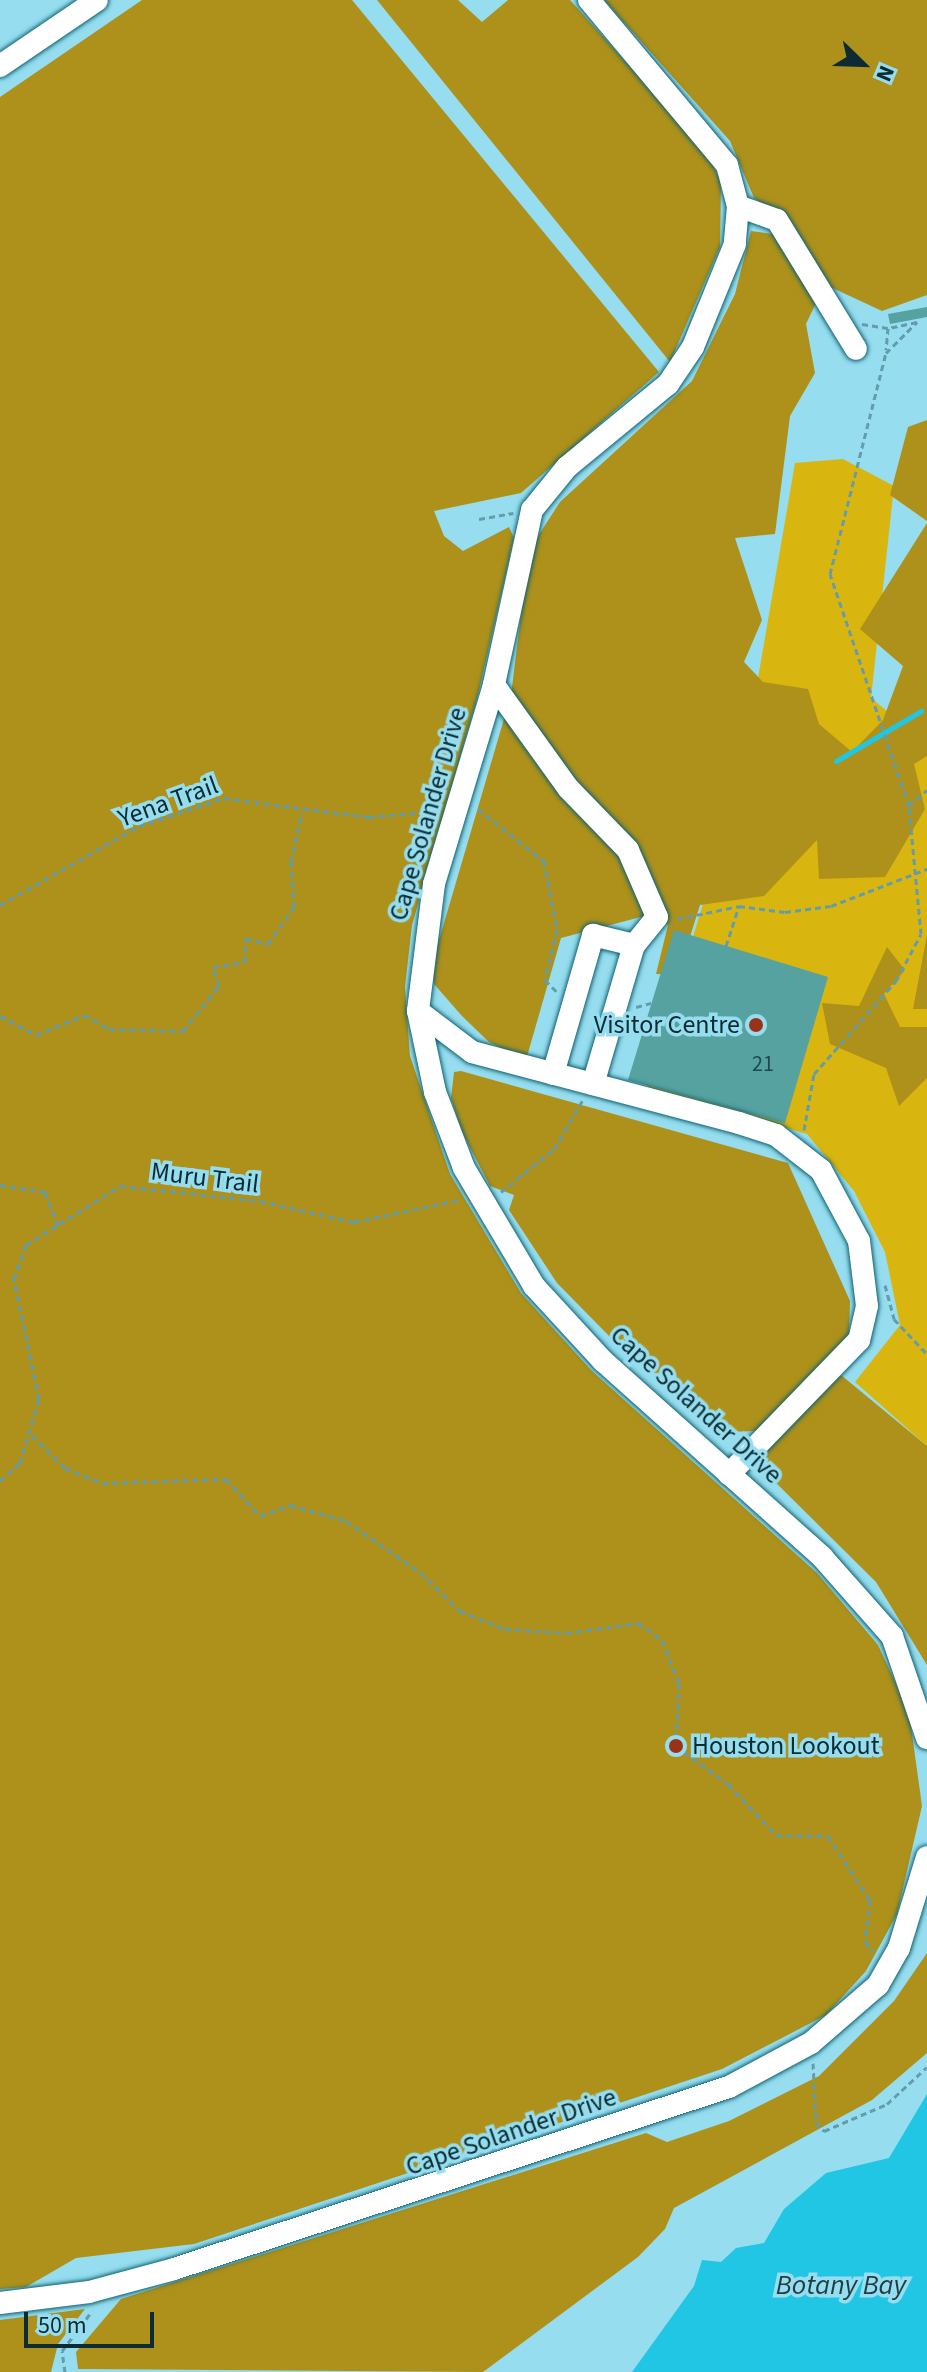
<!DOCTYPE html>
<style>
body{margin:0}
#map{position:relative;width:927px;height:2372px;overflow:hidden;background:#95ddef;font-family:"Source Sans 3",sans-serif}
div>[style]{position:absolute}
.green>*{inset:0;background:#d9b50f}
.forest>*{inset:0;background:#ad911b}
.water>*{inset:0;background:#21c6e4}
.stream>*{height:5px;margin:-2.5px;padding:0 2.5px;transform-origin:2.5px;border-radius:2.5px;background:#21c6e4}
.building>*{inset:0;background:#55a2a1}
.path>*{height:3px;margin-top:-1.5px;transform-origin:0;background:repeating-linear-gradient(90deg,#639caa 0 6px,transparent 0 10px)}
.roads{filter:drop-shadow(0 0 2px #0e6171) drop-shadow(0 0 2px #0e6171)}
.minor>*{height:22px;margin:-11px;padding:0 11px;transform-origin:11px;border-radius:11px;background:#fff}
.dots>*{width:22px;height:22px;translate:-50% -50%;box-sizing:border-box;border:4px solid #95ddef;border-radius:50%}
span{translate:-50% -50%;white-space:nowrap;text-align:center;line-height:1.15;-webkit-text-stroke:7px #95ddef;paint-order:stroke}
.number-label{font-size:22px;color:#1e494e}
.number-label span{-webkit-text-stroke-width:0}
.street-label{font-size:26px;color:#0c2b32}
.poi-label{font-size:26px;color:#0c2b32}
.right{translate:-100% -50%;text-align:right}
.left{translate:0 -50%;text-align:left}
.water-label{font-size:28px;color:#1f3d44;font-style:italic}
.north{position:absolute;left:823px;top:24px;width:80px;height:80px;-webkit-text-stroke:6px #95ddef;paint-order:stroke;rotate:113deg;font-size:22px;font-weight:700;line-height:32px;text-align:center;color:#0c2b32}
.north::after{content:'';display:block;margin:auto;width:28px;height:36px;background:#0c2b32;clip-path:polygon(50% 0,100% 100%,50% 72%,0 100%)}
.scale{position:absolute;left:24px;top:2312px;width:130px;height:36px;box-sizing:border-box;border:4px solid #0c2b32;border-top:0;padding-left:10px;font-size:24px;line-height:28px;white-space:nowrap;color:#0c2b32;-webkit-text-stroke:6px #95ddef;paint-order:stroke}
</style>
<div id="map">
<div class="green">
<i style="clip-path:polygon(843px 459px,894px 486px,871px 698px,927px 744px,927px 1446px,855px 1382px,900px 1325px,885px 1252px,854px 1191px,807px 1134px,647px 1087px,740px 783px,795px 463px)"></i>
</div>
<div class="forest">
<i style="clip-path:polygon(142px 0,352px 0,659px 372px,521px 493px,434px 511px,444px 536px,463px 551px,509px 527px,514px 538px,478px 695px,412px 925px,405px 987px,410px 1056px,450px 1174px,521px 1293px,592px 1371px,817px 1573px,878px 1645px,909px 1712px,922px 1806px,897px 1914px,866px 1971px,826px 2015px,780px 2039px,722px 2069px,194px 2244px,76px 2258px,26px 2287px,0 2289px,0 97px)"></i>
<i style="clip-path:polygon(377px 0,458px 0,482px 22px,508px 0,570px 0,706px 151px,721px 182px,720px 247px,670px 362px)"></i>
<i style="clip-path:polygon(604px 0,927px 0,927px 295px,882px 311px,824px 284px,780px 215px,754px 198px,730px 141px)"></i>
<i style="clip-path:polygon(751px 231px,773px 234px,816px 303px,806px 324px,815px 373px,790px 416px,775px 534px,735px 538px,762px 620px,744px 662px,763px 682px,808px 689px,819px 724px,852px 752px,883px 720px,903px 666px,860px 629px,927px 523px,927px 756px,914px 764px,925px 809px,885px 877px,819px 879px,817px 840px,764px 896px,700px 905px,678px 975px,656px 974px,668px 925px,652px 914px,561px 938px,526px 1060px,489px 1042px,462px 1016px,434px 984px,432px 964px,511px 695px,529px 550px,560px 502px,692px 381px,735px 294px)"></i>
<i style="clip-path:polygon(927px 420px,927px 521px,890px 495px,908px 427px)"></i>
<i style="clip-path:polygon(927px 935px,927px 1009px,913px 1009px)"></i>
<i style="clip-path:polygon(887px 947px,905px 970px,884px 994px,900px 1027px,927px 1027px,927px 1078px,899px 1106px,886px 1068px,830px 1044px,822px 1003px,859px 1006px)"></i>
<i style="clip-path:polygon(461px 1071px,788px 1163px,850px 1301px,849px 1333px,840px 1350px,756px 1431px,728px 1432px,614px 1341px,557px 1283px,509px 1210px,514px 1195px,490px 1186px,462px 1132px,451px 1098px,454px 1072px)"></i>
<i style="clip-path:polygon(841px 1375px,927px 1446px,927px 1665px,876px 1582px,759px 1466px,759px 1455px)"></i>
<i style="clip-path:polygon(927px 1953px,927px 2053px,872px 2100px,674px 2208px,665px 2229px,638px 2257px,483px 2372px,78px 2369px,76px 2352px,121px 2299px,646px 2133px,667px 2142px,729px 2121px,819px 2076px,894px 2001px)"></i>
<i style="clip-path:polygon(85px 2309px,58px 2344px,51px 2372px,0 2372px,0 2320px)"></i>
</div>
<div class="water">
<i style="clip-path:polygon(927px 2094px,927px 2372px,632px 2372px,694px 2286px,702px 2260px,721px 2262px,736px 2248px,764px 2243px,784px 2209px,826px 2173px,889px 2158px)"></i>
</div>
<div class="stream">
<i style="left:836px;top:761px;width:99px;rotate:-30.5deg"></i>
</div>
<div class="building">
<i style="clip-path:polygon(927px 307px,927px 317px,890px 324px,888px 314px)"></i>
<i style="clip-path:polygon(674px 930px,828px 977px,785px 1123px,628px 1080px)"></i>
</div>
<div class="path">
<i style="left:862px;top:324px;width:26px;rotate:9deg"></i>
<i style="left:888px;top:328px;width:22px;rotate:95deg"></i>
<i style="left:479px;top:519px;width:35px;rotate:-10deg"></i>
<i style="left:909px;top:806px;width:24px;rotate:-42deg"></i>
<i style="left:478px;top:809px;width:84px;rotate:38.2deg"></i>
<i style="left:544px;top:861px;width:69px;rotate:79.2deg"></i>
<i style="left:557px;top:929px;width:52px;rotate:103.2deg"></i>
<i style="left:545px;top:980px;width:16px;rotate:45deg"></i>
<i style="left:0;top:905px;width:160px;rotate:-29.6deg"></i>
<i style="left:139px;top:826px;width:89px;rotate:-18.2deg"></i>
<i style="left:224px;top:798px;width:146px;rotate:7.5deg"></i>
<i style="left:369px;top:817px;width:65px;rotate:-5.3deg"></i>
<i style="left:677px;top:919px;width:63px;rotate:-11.8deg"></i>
<i style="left:739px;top:906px;width:46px;rotate:7.4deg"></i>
<i style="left:785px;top:912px;width:46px;rotate:-7.4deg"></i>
<i style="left:831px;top:906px;width:103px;rotate:-21.1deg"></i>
<i style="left:726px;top:946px;width:42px;rotate:-72deg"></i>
<i style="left:636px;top:1007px;width:16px;rotate:-15deg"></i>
<i style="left:0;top:1016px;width:41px;rotate:27.8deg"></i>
<i style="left:36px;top:1035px;width:52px;rotate:-22.6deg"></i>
<i style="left:84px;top:1015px;width:29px;rotate:29deg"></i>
<i style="left:109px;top:1029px;width:74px;rotate:1.5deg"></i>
<i style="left:183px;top:1031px;width:58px;rotate:-51.3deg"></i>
<i style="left:219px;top:986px;width:20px;rotate:-108deg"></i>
<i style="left:213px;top:967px;width:32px;rotate:-9deg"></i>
<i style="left:245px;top:962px;width:24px;rotate:-88deg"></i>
<i style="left:246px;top:938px;width:23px;rotate:15deg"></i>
<i style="left:268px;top:944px;width:45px;rotate:-54.9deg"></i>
<i style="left:294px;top:907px;width:45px;rotate:-93.8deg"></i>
<i style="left:291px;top:862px;width:51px;rotate:-77.6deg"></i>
<i style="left:804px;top:1130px;width:57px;rotate:-79.9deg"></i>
<i style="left:814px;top:1074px;width:124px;rotate:-48.6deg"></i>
<i style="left:896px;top:981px;width:53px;rotate:-62deg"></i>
<i style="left:921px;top:934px;width:129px;rotate:-95.4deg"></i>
<i style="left:909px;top:806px;width:245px;rotate:-108.8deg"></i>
<i style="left:830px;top:574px;width:228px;rotate:-75.8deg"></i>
<i style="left:886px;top:353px;width:44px;rotate:-45deg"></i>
<i style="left:917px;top:322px;width:30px;rotate:168deg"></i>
<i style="left:0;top:1185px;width:46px;rotate:8.8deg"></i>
<i style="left:45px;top:1192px;width:36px;rotate:69deg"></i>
<i style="left:501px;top:1192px;width:68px;rotate:-39.1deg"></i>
<i style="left:554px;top:1149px;width:56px;rotate:-59.7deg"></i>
<i style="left:885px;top:1285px;width:35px;rotate:75deg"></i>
<i style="left:894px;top:1319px;width:48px;rotate:46.7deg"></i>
<i style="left:32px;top:1435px;width:47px;rotate:45deg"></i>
<i style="left:65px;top:1468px;width:40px;rotate:22deg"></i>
<i style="left:102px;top:1483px;width:124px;rotate:-1.8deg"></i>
<i style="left:226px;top:1479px;width:50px;rotate:47.4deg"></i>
<i style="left:260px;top:1516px;width:32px;rotate:-20deg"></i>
<i style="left:290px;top:1505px;width:58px;rotate:15.9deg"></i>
<i style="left:346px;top:1521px;width:91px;rotate:34.7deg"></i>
<i style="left:421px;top:1573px;width:54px;rotate:44.3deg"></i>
<i style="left:460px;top:1611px;width:48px;rotate:21.8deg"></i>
<i style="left:505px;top:1629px;width:61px;rotate:3.8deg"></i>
<i style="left:566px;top:1633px;width:73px;rotate:-7.9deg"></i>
<i style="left:638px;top:1623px;width:29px;rotate:35deg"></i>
<i style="left:662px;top:1640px;width:46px;rotate:68.4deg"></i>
<i style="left:679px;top:1683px;width:63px;rotate:92.7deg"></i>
<i style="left:676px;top:1746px;width:64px;rotate:36.2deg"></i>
<i style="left:728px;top:1784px;width:70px;rotate:46.7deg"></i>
<i style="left:776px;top:1835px;width:52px;rotate:1.1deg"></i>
<i style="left:828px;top:1836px;width:77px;rotate:56.7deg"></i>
<i style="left:870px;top:1900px;width:42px;rotate:96.8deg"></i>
<i style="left:865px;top:1942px;width:13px;rotate:48deg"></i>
<i style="left:0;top:1481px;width:27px;rotate:-42deg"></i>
<i style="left:20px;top:1463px;width:67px;rotate:-73.5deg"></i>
<i style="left:39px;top:1399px;width:123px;rotate:-101.8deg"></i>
<i style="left:14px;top:1279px;width:36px;rotate:-71deg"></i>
<i style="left:26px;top:1245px;width:111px;rotate:-32.1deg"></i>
<i style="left:120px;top:1186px;width:141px;rotate:6.1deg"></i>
<i style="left:260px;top:1201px;width:96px;rotate:12.6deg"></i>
<i style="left:354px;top:1222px;width:106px;rotate:-11.9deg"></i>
<i style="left:813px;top:2063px;width:59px;rotate:87.1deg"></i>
<i style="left:816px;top:2122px;width:12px;rotate:48deg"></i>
<i style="left:824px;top:2131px;width:69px;rotate:-23.2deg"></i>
<i style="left:887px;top:2104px;width:54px;rotate:-42.8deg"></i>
<i style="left:65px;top:2372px;width:21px;rotate:-98deg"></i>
<i style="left:62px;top:2351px;width:50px;rotate:-53.1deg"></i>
</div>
<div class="roads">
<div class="minor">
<i style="left:589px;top:0;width:215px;rotate:50.1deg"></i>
<i style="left:727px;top:165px;width:42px;rotate:75deg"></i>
<i style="left:738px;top:206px;width:38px;rotate:95deg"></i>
<i style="left:735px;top:244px;width:111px;rotate:112.2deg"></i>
<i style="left:693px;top:347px;width:45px;rotate:124deg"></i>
<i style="left:668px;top:384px;width:131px;rotate:140.6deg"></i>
<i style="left:567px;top:467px;width:55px;rotate:129.1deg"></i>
<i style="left:532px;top:510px;width:179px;rotate:102.3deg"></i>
<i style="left:494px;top:685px;width:208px;rotate:106.8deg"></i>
<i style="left:434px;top:884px;width:128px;rotate:97.2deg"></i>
<i style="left:418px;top:1011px;width:83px;rotate:78.1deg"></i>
<i style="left:435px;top:1092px;width:81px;rotate:69.1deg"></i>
<i style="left:464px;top:1168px;width:137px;rotate:59.3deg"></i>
<i style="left:534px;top:1286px;width:102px;rotate:47.4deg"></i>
<i style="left:603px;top:1361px;width:294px;rotate:41.8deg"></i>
<i style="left:822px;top:1557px;width:106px;rotate:48.5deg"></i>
<i style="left:892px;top:1636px;width:108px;rotate:71.1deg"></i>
<i style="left:0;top:66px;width:117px;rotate:-34.2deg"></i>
<i style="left:738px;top:206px;width:41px;rotate:19.7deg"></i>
<i style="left:777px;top:220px;width:151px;rotate:58.5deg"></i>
<i style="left:494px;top:685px;width:127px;rotate:54.3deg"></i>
<i style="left:568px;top:788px;width:86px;rotate:45.9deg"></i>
<i style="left:628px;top:850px;width:73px;rotate:66.6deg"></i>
<i style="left:657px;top:917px;width:36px;rotate:129deg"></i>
<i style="left:634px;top:945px;width:145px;rotate:106.4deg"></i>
<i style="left:418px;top:1011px;width:68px;rotate:37.2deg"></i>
<i style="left:472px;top:1052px;width:276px;rotate:14.9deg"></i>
<i style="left:739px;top:1123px;width:39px;rotate:18deg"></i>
<i style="left:776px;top:1135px;width:57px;rotate:37.9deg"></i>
<i style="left:821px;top:1170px;width:81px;rotate:61.8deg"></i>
<i style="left:859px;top:1241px;width:65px;rotate:83deg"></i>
<i style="left:867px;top:1306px;width:35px;rotate:103deg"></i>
<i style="left:859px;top:1340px;width:187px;rotate:134.1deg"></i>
<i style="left:553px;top:1074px;width:145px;rotate:-73.9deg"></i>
<i style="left:593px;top:935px;width:42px;rotate:13.7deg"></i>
<i style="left:0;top:2303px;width:90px;rotate:-7deg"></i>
<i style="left:89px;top:2292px;width:88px;rotate:-15.1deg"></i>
<i style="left:174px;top:2269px;width:584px;rotate:-18.16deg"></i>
<i style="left:729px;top:2087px;width:93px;rotate:-28.2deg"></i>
<i style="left:811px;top:2043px;width:89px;rotate:-40.9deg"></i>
<i style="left:878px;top:1985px;width:43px;rotate:-60.4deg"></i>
<i style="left:899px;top:1948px;width:95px;rotate:-72.9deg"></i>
</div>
</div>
<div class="dots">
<i style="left:756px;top:1025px;background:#9a3219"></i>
<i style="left:676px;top:1746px;background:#9a3219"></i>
</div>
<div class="number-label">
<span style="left:763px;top:1065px">21</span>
</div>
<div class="street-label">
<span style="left:168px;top:802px;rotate:-20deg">Yena Trail</span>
<span style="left:428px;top:814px;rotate:-74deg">Cape Solander Drive</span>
<span style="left:205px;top:1178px;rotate:7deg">Muru Trail</span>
<span style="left:696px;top:1405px;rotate:42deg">Cape Solander Drive</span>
<span style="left:511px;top:2132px;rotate:-19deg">Cape Solander Drive</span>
</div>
<div class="poi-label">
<span class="right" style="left:740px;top:1025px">Visitor Centre</span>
<span class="left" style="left:692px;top:1746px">Houston Lookout</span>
</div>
<div class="water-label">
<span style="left:841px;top:2285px">Botany Bay</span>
</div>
<div class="north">N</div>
<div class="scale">50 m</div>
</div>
